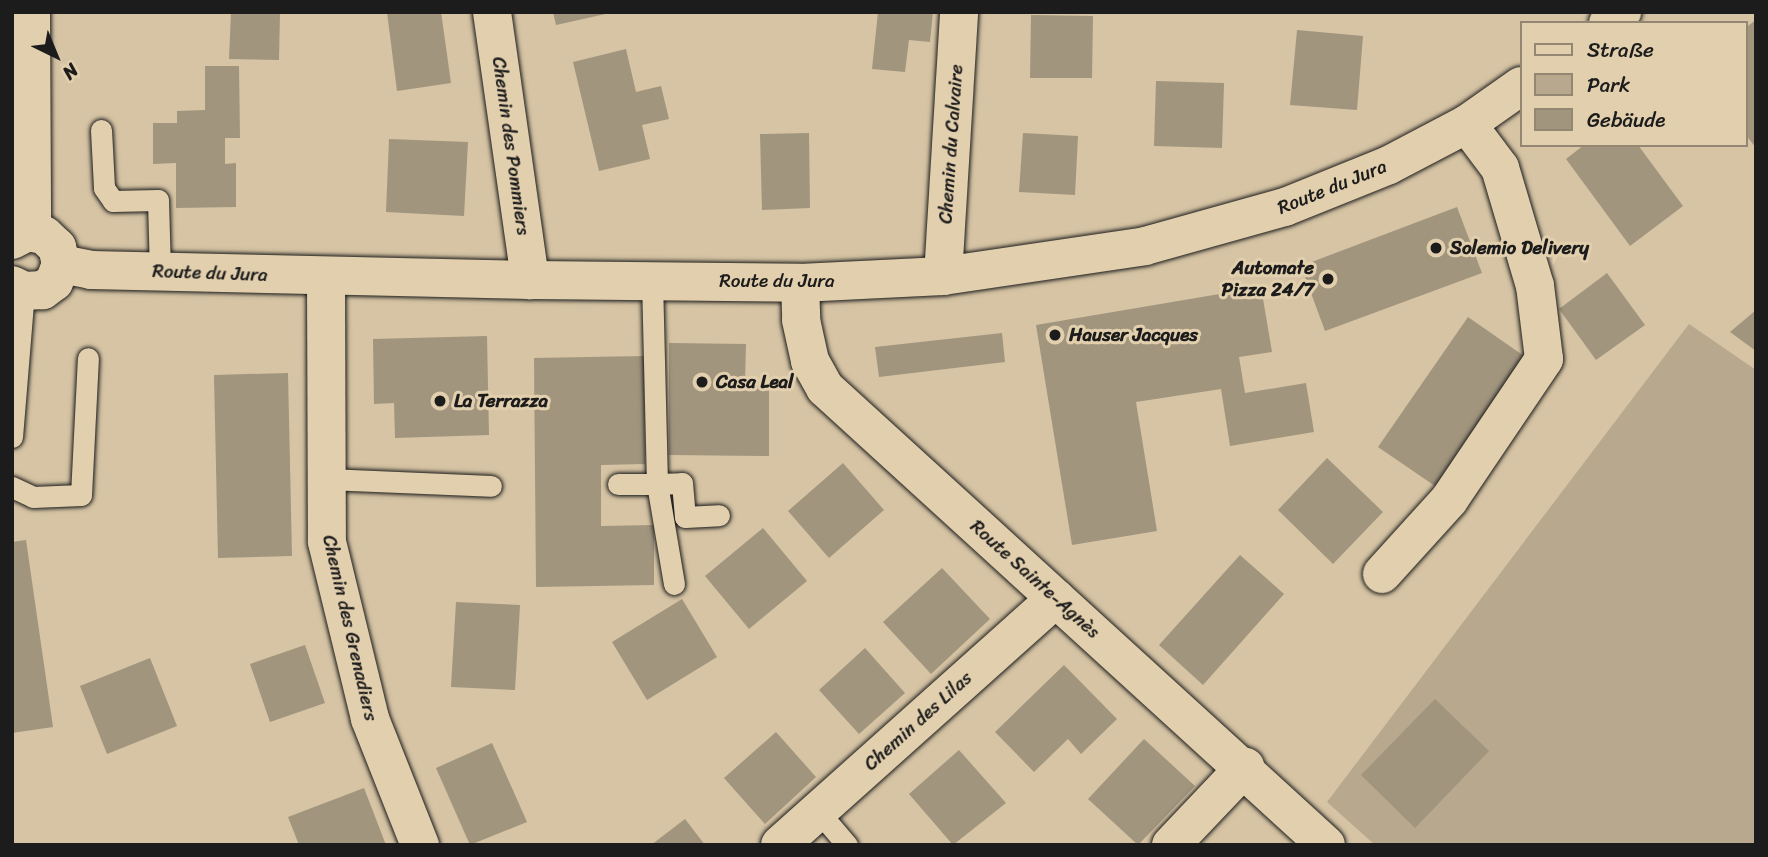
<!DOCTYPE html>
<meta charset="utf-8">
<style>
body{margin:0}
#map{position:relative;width:1768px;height:857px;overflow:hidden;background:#d6c4a4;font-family:Sriracha,sans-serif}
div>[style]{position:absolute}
.green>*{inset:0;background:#b7a88e}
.building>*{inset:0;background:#a1957e}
.roads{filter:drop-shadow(0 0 2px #1c1c1c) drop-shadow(0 0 2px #1c1c1c)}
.service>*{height:21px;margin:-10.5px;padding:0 10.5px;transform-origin:10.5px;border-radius:10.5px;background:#e2cfad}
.minor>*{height:38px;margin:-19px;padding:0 19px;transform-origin:19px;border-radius:19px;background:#e2cfad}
.tertiary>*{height:38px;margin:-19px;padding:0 19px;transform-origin:19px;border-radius:19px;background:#e2cfad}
.dots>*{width:19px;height:19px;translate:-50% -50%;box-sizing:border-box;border:4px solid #e2cfad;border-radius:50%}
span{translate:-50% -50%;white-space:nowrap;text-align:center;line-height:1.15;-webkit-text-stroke:6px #e2cfad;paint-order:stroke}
.street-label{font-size:19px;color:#1c1c1c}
.poi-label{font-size:19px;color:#1c1c1c;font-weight:700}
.left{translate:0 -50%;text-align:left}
.right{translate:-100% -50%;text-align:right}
.frame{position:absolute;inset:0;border:14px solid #1c1c1c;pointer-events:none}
.legend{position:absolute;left:1520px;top:21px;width:228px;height:126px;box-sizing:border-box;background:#e2cfad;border:2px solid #938773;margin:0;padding:9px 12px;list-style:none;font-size:21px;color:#1c1c1c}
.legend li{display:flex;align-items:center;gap:14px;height:35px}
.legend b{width:35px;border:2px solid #938773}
.north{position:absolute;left:21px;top:21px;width:70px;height:70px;-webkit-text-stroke:5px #e2cfad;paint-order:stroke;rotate:137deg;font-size:19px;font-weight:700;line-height:28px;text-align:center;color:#1c1c1c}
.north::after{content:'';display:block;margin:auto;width:24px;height:32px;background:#1c1c1c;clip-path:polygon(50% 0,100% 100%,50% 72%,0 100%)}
</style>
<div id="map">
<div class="green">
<i style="clip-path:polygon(1689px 324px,1756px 370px,1756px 845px,1375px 845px,1327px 802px)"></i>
</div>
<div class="building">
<i style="clip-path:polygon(231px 12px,280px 12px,279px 60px,229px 59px)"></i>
<i style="clip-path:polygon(387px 12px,441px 12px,451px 83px,397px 91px)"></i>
<i style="clip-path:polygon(553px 12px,610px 12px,610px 13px,556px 25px)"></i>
<i style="clip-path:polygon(878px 12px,933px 12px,930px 42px,909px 40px,905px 72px,872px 69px)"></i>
<i style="clip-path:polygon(1031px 15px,1093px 16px,1092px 78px,1030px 78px)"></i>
<i style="clip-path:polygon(1756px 20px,1756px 148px,1745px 134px,1745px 28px)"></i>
<i style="clip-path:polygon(1297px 30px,1363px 36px,1357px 110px,1290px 105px)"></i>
<i style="clip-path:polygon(626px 49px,636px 92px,661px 86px,669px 119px,642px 125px,650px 159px,599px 171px,573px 62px)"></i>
<i style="clip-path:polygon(205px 66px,239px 66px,240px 138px,225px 138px,225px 164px,236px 163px,236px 207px,176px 208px,176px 163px,153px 164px,153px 123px,177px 123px,177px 111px,205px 110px)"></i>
<i style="clip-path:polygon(1156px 81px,1224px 83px,1222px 148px,1154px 146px)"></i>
<i style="clip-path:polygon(809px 133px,810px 208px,762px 210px,760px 134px)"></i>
<i style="clip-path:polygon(1023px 133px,1078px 136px,1075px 195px,1019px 192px)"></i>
<i style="clip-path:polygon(389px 139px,468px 142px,464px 216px,386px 212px)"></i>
<i style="clip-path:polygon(1584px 145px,1638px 145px,1683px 206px,1630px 246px,1566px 159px)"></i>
<i style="clip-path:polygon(1457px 207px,1482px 273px,1325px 331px,1301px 266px)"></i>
<i style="clip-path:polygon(1607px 273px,1645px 325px,1596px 360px,1559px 309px)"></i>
<i style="clip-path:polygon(1261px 287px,1272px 352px,1239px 357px,1245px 393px,1306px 383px,1314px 432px,1230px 446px,1221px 389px,1136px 402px,1157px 531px,1072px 545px,1036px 325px)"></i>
<i style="clip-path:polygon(1756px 310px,1756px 351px,1730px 332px)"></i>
<i style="clip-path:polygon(1468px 317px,1524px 356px,1435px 486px,1378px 447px)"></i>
<i style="clip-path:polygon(1002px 333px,1005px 362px,879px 377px,875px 347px)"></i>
<i style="clip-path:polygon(487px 336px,489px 435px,395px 438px,394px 403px,374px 404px,373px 339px)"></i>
<i style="clip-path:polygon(669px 343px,746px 344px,745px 380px,769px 380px,769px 456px,669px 455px)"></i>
<i style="clip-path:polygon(644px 356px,645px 464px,601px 465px,601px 526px,654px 525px,654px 585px,536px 587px,534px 358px)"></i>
<i style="clip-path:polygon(288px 373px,292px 556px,218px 558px,214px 375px)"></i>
<i style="clip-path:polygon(1327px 458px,1383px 512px,1333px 564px,1278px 510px)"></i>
<i style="clip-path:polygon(843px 463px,884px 510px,829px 558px,788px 511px)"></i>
<i style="clip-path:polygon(763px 528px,807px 581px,749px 629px,705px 576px)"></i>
<i style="clip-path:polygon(26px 540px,53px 727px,12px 733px,12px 542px)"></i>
<i style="clip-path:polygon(1240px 555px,1284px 594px,1203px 685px,1159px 645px)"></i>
<i style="clip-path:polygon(942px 568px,990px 619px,931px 674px,883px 622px)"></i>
<i style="clip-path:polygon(682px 599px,717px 657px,647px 700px,612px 642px)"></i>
<i style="clip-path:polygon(456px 602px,520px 605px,515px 690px,451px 687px)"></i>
<i style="clip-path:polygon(305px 645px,325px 703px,270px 722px,250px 664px)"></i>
<i style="clip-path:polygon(865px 648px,905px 693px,859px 734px,819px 690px)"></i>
<i style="clip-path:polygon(150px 658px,177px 726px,107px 754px,80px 686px)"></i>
<i style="clip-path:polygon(1064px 665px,1117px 719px,1081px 754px,1068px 739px,1034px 772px,995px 732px)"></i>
<i style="clip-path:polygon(1435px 699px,1489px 751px,1415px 828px,1361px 775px)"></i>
<i style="clip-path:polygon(776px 732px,816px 777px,765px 824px,724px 778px)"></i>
<i style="clip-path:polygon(1144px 739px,1195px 786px,1138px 845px,1088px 799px)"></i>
<i style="clip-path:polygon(492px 743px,527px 822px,470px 845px,436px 768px)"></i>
<i style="clip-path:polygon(959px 750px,1006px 803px,953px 845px,909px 794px)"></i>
<i style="clip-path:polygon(364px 788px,386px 845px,299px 845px,288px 817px)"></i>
<i style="clip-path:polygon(685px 819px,705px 845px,651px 845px)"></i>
</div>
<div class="roads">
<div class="service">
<i style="left:101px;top:130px;width:58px;rotate:87deg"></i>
<i style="left:104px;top:188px;width:16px;rotate:55deg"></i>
<i style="left:113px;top:201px;width:45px;rotate:-1.3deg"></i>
<i style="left:158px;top:200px;width:71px;rotate:88.4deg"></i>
<i style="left:12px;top:437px;width:146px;rotate:-85.3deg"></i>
<i style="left:327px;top:479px;width:164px;rotate:2.4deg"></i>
<i style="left:618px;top:484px;width:39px"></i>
<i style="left:657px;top:484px;width:203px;rotate:-91.4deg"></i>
<i style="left:12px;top:487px;width:23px;rotate:25deg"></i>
<i style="left:33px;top:497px;width:48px;rotate:-2.4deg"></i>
<i style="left:81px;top:495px;width:137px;rotate:-87.1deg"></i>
<i style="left:674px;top:584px;width:101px;rotate:-99.6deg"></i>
<i style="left:657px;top:484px;width:25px;rotate:-2deg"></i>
<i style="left:682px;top:483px;width:34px;rotate:85deg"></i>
<i style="left:685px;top:517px;width:34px;rotate:-3deg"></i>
<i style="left:818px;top:811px;width:45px;rotate:49.5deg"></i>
</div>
<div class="minor">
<i style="left:31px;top:12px;width:220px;rotate:89.7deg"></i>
<i style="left:492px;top:12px;width:271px;rotate:81.9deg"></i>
<i style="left:943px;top:276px;width:264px;rotate:-86.5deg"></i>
<i style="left:326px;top:277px;width:265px;rotate:89.8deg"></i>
<i style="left:327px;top:542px;width:182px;rotate:76.3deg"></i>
<i style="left:370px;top:719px;width:136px;rotate:68.4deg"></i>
<i style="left:800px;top:283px;width:37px;rotate:88deg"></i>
<i style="left:801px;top:320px;width:42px;rotate:77.6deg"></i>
<i style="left:810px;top:361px;width:31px;rotate:61deg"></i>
<i style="left:825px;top:388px;width:678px;rotate:42.37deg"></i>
<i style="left:1382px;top:574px;width:100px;rotate:-47.8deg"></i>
<i style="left:1449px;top:500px;width:170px;rotate:-56deg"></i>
<i style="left:1544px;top:359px;width:74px;rotate:-97deg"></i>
<i style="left:1535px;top:286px;width:123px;rotate:-106.5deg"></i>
<i style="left:1500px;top:168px;width:55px;rotate:-126.9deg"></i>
<i style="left:780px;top:845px;width:370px;rotate:-41.8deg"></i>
<i style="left:1171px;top:845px;width:108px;rotate:-46.5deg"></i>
</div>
<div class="tertiary">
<i style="left:1608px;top:23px;width:18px;rotate:-38deg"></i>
<i style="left:12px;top:240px;width:18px;rotate:-27deg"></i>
<i style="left:28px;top:232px;width:16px;rotate:11deg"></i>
<i style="left:44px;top:235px;width:18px;rotate:43deg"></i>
<i style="left:57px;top:247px;width:17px;rotate:77deg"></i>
<i style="left:61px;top:264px;width:19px;rotate:111deg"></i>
<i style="left:54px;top:282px;width:14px;rotate:144deg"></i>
<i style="left:43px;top:290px;width:19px;rotate:177deg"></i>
<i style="left:24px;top:291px;width:13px;rotate:-153deg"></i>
<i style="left:61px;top:264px;width:31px;rotate:11deg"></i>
<i style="left:91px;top:270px;width:439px;rotate:1.3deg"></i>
<i style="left:530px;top:280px;width:270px;rotate:0.6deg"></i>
<i style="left:800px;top:283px;width:143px;rotate:-2.8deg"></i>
<i style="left:943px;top:276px;width:204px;rotate:-8.4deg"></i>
<i style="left:1145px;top:246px;width:145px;rotate:-15.6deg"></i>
<i style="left:1285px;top:207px;width:112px;rotate:-22deg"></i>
<i style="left:1389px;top:165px;width:88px;rotate:-27.7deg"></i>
<i style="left:1467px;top:124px;width:66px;rotate:-35.1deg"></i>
</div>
</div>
<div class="dots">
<i style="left:1436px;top:248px;background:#1c1c1c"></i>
<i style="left:1328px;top:279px;background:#1c1c1c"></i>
<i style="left:1055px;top:335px;background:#1c1c1c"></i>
<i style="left:702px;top:382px;background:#1c1c1c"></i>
<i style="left:440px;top:401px;background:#1c1c1c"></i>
</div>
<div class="street-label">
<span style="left:951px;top:144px;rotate:-86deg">Chemin du Calvaire</span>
<span style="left:511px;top:146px;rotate:82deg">Chemin des Pommiers</span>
<span style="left:1332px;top:187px;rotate:-22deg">Route du Jura</span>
<span style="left:210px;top:273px;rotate:2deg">Route du Jura</span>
<span style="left:777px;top:281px">Route du Jura</span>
<span style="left:1035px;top:579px;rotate:42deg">Route Sainte-Agnès</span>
<span style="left:350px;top:628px;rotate:77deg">Chemin des Grenadiers</span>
<span style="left:918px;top:721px;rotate:-42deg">Chemin des Lilas</span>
</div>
<div class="poi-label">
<span class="left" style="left:1450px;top:248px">Solemio Delivery</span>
<span class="right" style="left:1314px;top:279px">Automate<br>Pizza 24/7</span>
<span class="left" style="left:1069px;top:335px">Hauser Jacques</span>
<span class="left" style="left:716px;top:382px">Casa Leal</span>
<span class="left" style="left:454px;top:401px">La Terrazza</span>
</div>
<div class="frame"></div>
<ul class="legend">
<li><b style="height:9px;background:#e2cfad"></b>Straße</li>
<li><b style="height:19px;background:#b7a88e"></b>Park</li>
<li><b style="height:19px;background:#a1957e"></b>Gebäude</li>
</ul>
<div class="north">N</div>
</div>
